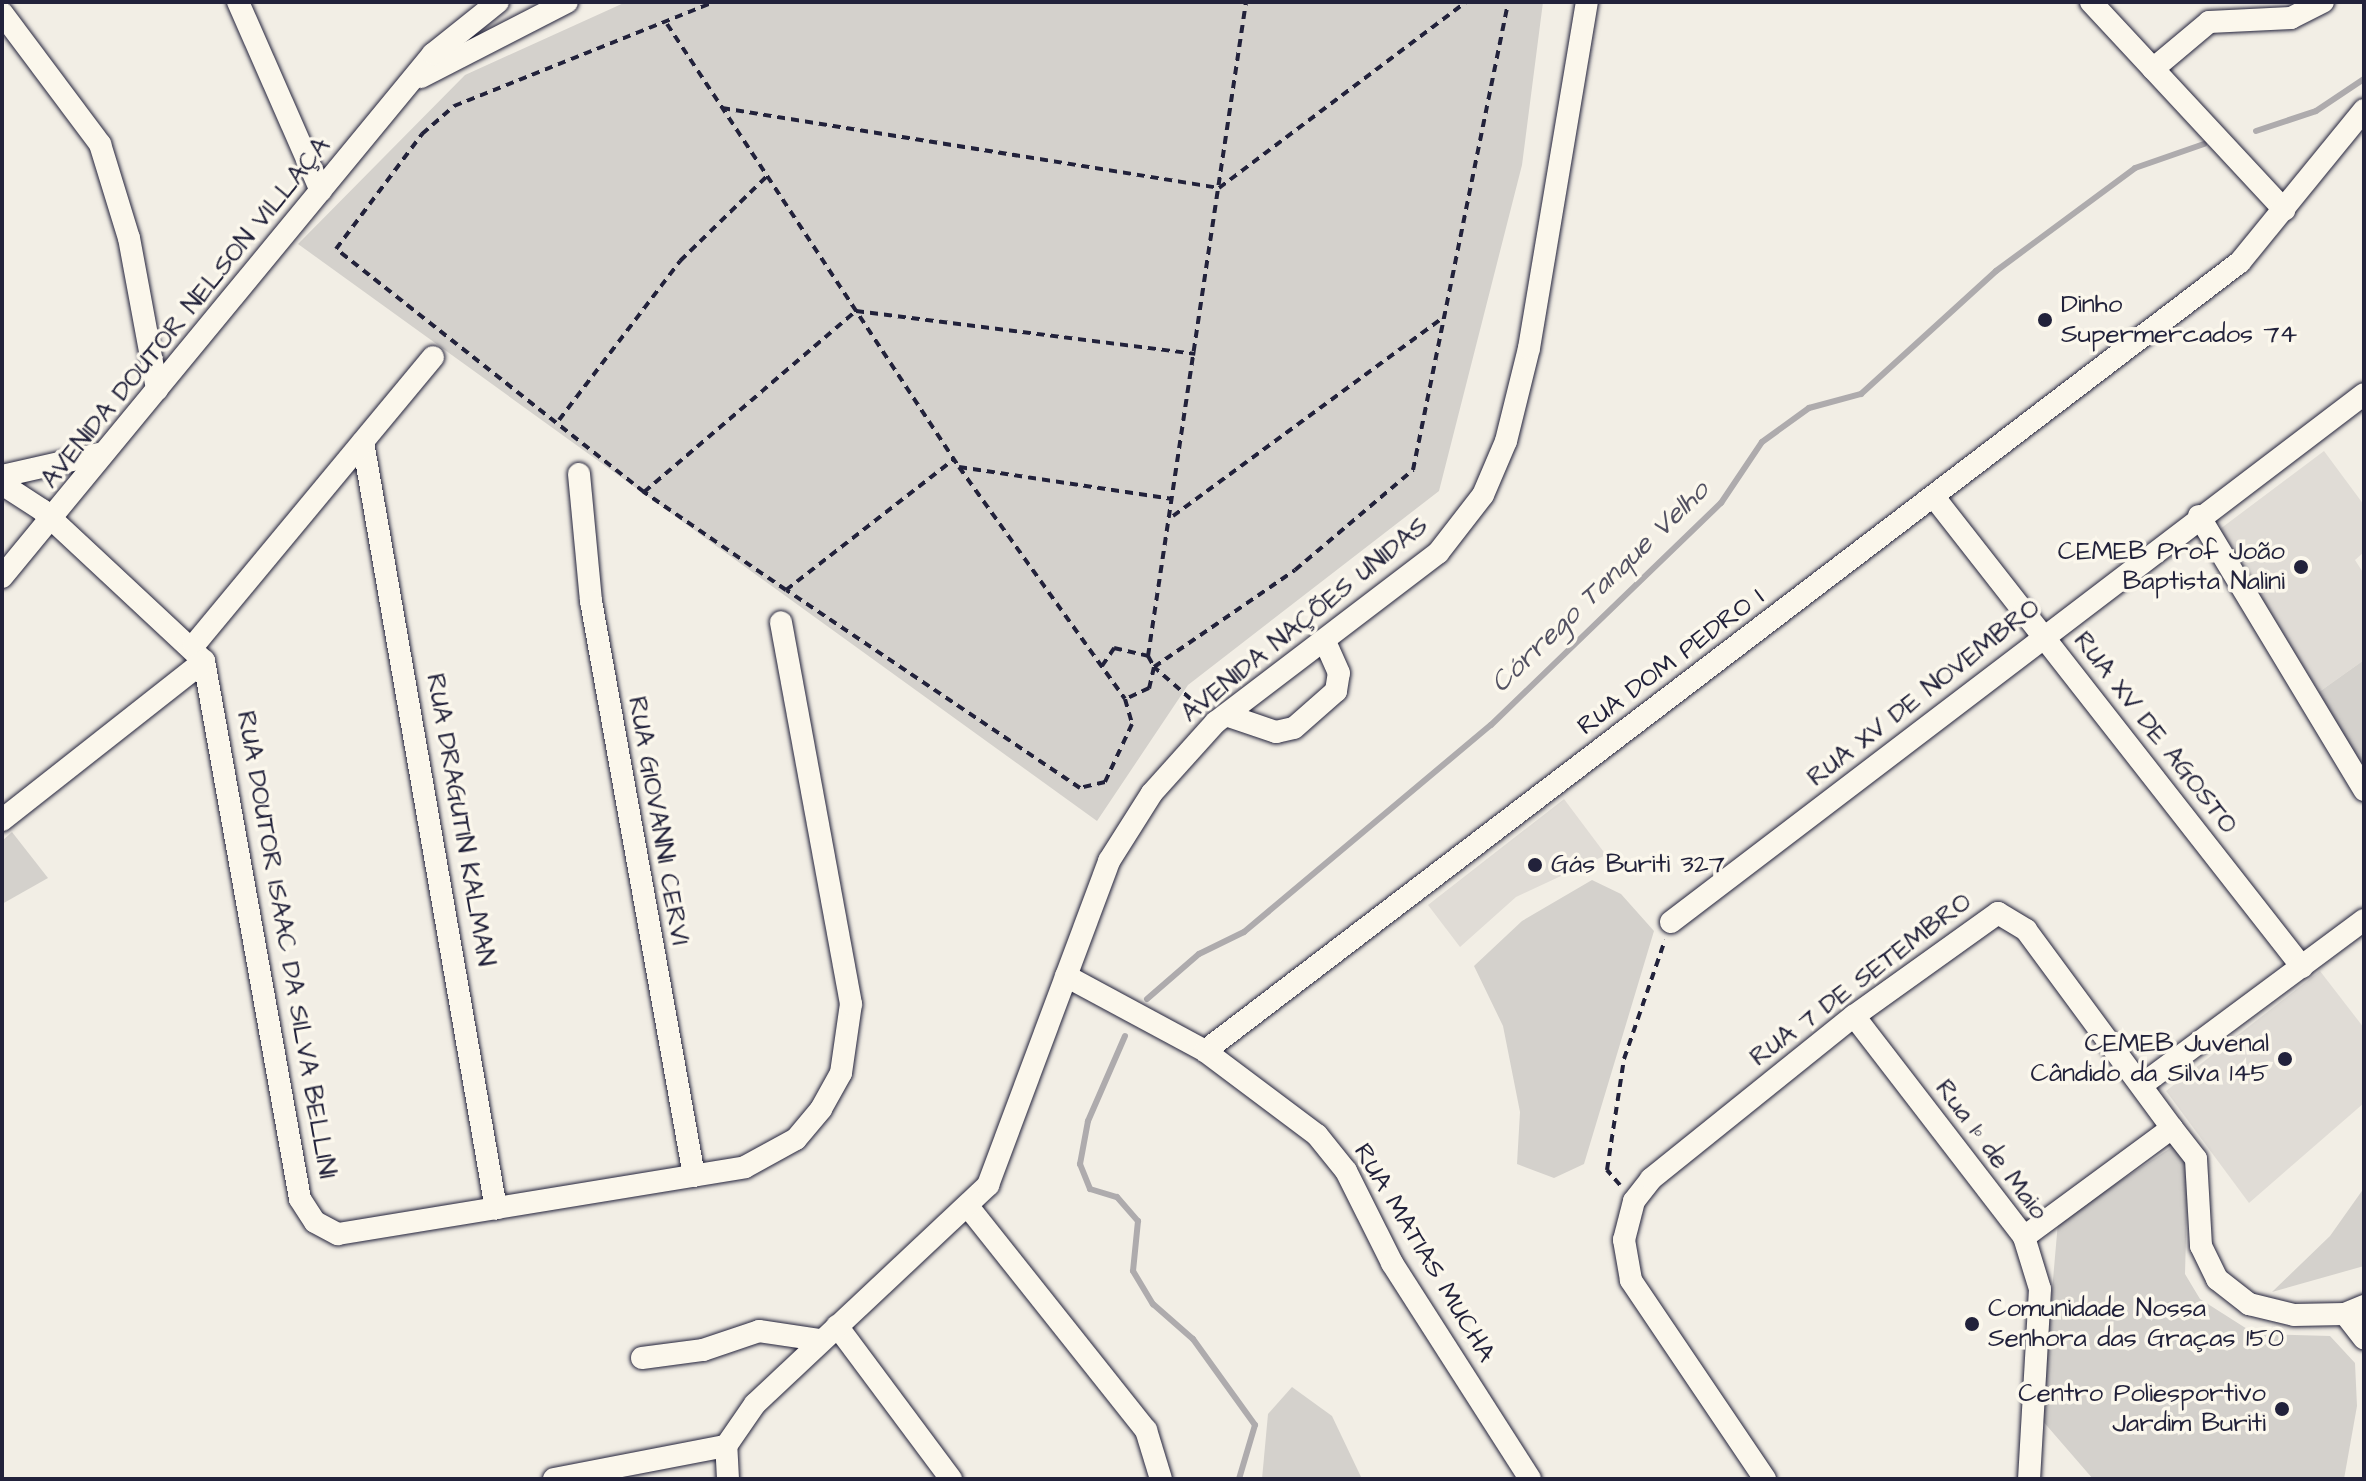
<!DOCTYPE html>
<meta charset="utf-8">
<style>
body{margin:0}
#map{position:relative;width:2366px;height:1481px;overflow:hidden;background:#f2eee5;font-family:"Architects Daughter",sans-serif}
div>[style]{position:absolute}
.built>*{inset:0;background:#e0dcd6}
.green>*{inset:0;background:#d4d1cc}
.stream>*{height:6px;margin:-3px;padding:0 3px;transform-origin:3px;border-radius:3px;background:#aeabad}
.path>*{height:4px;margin-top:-2px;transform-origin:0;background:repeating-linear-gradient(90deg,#22223b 0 8px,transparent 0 14px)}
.roads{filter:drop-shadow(0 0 2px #22223b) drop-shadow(0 0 2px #22223b)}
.minor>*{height:22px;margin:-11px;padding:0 11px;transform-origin:11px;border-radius:11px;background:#fbf7ec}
.dots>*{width:22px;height:22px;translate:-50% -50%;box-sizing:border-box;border:4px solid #fbf7ec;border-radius:50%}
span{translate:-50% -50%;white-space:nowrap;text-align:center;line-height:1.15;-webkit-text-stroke:7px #fbf7ec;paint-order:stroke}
.poi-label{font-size:26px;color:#22223b}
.left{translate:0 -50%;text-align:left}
.right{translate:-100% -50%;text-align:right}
.street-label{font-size:26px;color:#22223b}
.water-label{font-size:28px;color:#535263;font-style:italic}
.frame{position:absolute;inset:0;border:4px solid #22223b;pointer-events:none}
</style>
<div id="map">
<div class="built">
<i style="clip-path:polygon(2324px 451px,2364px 505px,2364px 552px,2355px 560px,2364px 574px,2364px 660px,2319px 692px,2220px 529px)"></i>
<i style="clip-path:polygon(1564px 799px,1606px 855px,1516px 897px,1460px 947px,1428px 905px)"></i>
<i style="clip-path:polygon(2320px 971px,2364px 1028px,2364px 1103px,2249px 1203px,2166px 1091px)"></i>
</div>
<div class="green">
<i style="clip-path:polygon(626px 2px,1543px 2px,1522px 165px,1439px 491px,1188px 685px,1097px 821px,298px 244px,465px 75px)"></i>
<i style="clip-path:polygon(2364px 660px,2364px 769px,2319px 692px)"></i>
<i style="clip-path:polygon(12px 832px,48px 878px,2px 904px,2px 841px)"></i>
<i style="clip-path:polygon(1592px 880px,1621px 894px,1654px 931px,1584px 1164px,1554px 1178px,1517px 1164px,1520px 1112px,1503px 1026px,1474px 966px,1522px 921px)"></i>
<i style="clip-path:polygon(2175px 1145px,2188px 1163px,2185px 1274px,2200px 1299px,2255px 1334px,2330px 1336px,2355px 1363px,2357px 1406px,2344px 1479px,2093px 1479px,2041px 1419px,2058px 1222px)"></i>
<i style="clip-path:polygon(2364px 1188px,2364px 1266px,2272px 1292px,2330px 1236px)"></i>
<i style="clip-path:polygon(1292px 1387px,1332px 1416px,1362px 1479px,1262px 1479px,1268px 1414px)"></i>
</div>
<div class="stream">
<i style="left:2256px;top:131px;width:63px;rotate:-18.4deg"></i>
<i style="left:2316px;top:111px;width:58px;rotate:-33.7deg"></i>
<i style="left:1147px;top:999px;width:69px;rotate:-40.9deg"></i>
<i style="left:1199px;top:954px;width:50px;rotate:-26.1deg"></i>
<i style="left:1244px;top:932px;width:322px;rotate:-40deg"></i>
<i style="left:1491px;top:725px;width:320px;rotate:-44deg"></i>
<i style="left:1721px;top:503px;width:73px;rotate:-56.1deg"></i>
<i style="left:1762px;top:442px;width:58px;rotate:-35.9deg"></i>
<i style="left:1809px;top:408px;width:54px;rotate:-15.1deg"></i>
<i style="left:1861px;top:394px;width:183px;rotate:-42.3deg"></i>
<i style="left:1996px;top:271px;width:173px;rotate:-36.5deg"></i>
<i style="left:2135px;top:168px;width:73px;rotate:-19.2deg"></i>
<i style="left:1125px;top:1036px;width:93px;rotate:113.5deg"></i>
<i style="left:1088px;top:1121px;width:44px;rotate:100.5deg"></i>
<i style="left:1080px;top:1164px;width:27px;rotate:68deg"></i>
<i style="left:1090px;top:1189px;width:28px;rotate:17deg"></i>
<i style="left:1117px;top:1197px;width:32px;rotate:49deg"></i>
<i style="left:1138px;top:1221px;width:50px;rotate:95.7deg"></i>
<i style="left:1133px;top:1271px;width:39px;rotate:59deg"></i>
<i style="left:1153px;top:1304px;width:53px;rotate:41.2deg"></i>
<i style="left:1193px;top:1339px;width:106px;rotate:54.2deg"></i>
<i style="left:1255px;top:1425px;width:56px;rotate:106.5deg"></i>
</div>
<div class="path">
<i style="left:667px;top:24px;width:531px;rotate:56.61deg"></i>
<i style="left:959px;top:467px;width:285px;rotate:54.4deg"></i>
<i style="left:1125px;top:699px;width:26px;rotate:74deg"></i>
<i style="left:1132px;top:724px;width:64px;rotate:115deg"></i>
<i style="left:1105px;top:782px;width:26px;rotate:167deg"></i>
<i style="left:1080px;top:788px;width:354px;rotate:-146deg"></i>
<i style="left:786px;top:590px;width:173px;rotate:-145.4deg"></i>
<i style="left:644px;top:492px;width:392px;rotate:-141.7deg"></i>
<i style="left:336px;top:249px;width:144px;rotate:-53.2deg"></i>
<i style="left:422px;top:134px;width:43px;rotate:-41.2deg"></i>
<i style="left:454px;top:106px;width:280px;rotate:-21.8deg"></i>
<i style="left:722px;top:108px;width:503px;rotate:9.14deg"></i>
<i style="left:1219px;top:188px;width:309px;rotate:-37deg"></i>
<i style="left:559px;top:420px;width:200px;rotate:-52.7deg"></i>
<i style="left:680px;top:261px;width:122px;rotate:-44.3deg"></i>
<i style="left:959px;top:467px;width:216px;rotate:8.5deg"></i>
<i style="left:644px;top:492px;width:279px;rotate:-40.5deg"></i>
<i style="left:856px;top:311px;width:342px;rotate:7.2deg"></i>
<i style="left:1173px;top:516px;width:335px;rotate:-36.3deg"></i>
<i style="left:786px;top:590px;width:213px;rotate:-37.9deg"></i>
<i style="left:1148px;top:656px;width:661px;rotate:-81.48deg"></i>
<i style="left:1102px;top:666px;width:22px;rotate:-56deg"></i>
<i style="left:1114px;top:648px;width:35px;rotate:13deg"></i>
<i style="left:1148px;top:656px;width:13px;rotate:61deg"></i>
<i style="left:1154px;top:667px;width:22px;rotate:103deg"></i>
<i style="left:1149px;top:688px;width:26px;rotate:155deg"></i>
<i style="left:1201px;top:708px;width:62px;rotate:-138.9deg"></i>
<i style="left:1154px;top:667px;width:171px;rotate:-34.5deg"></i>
<i style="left:1295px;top:570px;width:155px;rotate:-40.3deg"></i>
<i style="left:1413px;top:470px;width:478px;rotate:-78.5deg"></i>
<i style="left:1620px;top:1185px;width:20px;rotate:-131deg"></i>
<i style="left:1607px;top:1170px;width:112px;rotate:-81.3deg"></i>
<i style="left:1624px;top:1059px;width:126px;rotate:-71deg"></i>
</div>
<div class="roads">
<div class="minor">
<i style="left:238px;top:2px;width:206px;rotate:66.3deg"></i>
<i style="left:2091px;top:2px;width:284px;rotate:47.1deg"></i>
<i style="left:2px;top:13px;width:164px;rotate:53.2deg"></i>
<i style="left:100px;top:144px;width:98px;rotate:72.9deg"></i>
<i style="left:129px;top:238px;width:154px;rotate:79.5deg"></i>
<i style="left:2153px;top:69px;width:73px;rotate:-40deg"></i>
<i style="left:2209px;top:22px;width:82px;rotate:-2.8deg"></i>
<i style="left:2291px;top:18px;width:36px;rotate:-27deg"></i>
<i style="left:421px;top:77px;width:164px;rotate:-27.2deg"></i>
<i style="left:363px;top:442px;width:778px;rotate:80.16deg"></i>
<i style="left:579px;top:474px;width:128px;rotate:84.6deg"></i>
<i style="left:591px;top:601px;width:584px;rotate:79.84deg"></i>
<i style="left:2px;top:476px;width:104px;rotate:-12.8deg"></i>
<i style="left:2px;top:484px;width:48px;rotate:33deg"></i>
<i style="left:42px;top:510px;width:221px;rotate:43deg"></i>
<i style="left:204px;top:661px;width:546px;rotate:79.88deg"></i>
<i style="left:300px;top:1199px;width:27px;rotate:57deg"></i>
<i style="left:315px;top:1222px;width:26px;rotate:28deg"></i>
<i style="left:338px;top:1234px;width:412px;rotate:-9.3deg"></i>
<i style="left:745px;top:1167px;width:58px;rotate:-28.8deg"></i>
<i style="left:796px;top:1139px;width:39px;rotate:-50deg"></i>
<i style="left:821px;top:1109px;width:41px;rotate:-60.9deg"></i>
<i style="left:841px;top:1073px;width:70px;rotate:-81.8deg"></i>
<i style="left:851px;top:1004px;width:388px;rotate:-100.4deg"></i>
<i style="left:1934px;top:497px;width:597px;rotate:51.94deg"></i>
<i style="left:2199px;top:516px;width:320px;rotate:58.9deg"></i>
<i style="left:2px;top:577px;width:678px;rotate:-50.51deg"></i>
<i style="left:433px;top:54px;width:83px;rotate:-38.7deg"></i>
<i style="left:194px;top:645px;width:374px;rotate:-50.3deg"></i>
<i style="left:1226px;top:715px;width:53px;rotate:18.8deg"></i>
<i style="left:1276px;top:732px;width:18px;rotate:-13deg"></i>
<i style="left:1294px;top:728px;width:56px;rotate:-41.4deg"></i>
<i style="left:1336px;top:691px;width:18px;rotate:-81deg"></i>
<i style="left:1339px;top:673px;width:35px;rotate:-114deg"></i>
<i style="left:2px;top:820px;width:257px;rotate:-38.2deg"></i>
<i style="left:1671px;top:922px;width:871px;rotate:-37.3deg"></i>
<i style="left:1066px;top:976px;width:158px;rotate:28.3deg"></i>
<i style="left:1205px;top:1051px;width:140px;rotate:36.9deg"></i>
<i style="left:1317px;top:1135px;width:46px;rotate:51.1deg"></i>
<i style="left:1346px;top:1171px;width:103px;rotate:63.4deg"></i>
<i style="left:1392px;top:1263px;width:256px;rotate:57.4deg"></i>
<i style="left:1854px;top:1016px;width:279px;rotate:52.4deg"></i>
<i style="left:2024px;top:1237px;width:54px;rotate:72.9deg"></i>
<i style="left:2040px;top:1289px;width:190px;rotate:93.3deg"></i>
<i style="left:1205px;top:1051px;width:1301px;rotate:-37.32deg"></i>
<i style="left:2240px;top:262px;width:196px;rotate:-50.8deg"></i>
<i style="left:2143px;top:1084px;width:275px;rotate:-36.6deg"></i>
<i style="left:2172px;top:1128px;width:39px;rotate:52deg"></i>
<i style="left:2196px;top:1159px;width:87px;rotate:86.7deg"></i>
<i style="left:2201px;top:1246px;width:37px;rotate:64deg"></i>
<i style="left:2217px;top:1279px;width:41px;rotate:38deg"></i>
<i style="left:2249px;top:1304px;width:46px;rotate:13.7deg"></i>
<i style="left:2294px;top:1315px;width:51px;rotate:-1.1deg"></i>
<i style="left:2345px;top:1314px;width:21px;rotate:-23deg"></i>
<i style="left:970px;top:1209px;width:283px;rotate:51.5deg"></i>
<i style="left:1146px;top:1430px;width:51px;rotate:73deg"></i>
<i style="left:2345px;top:1314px;width:31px;rotate:52deg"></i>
<i style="left:837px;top:1326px;width:191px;rotate:53.3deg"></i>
<i style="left:642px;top:1358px;width:62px;rotate:-7.5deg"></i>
<i style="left:703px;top:1350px;width:59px;rotate:-18.7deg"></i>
<i style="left:759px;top:1331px;width:62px;rotate:8.4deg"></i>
<i style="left:554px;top:1479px;width:175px;rotate:-10.9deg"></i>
<i style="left:728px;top:1479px;width:33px;rotate:-93deg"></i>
<i style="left:726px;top:1446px;width:51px;rotate:-55.4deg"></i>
<i style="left:755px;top:1404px;width:320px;rotate:-43.2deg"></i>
<i style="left:988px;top:1185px;width:346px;rotate:-69.5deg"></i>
<i style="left:1109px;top:861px;width:80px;rotate:-57.7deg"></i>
<i style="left:1152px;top:793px;width:96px;rotate:-48deg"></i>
<i style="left:1216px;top:722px;width:279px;rotate:-37.3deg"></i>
<i style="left:1438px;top:553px;width:73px;rotate:-52.2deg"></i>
<i style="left:1483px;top:495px;width:59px;rotate:-66.9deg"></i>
<i style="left:1506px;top:441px;width:96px;rotate:-76.1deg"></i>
<i style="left:1529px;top:348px;width:351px;rotate:-80.5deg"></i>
<i style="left:1765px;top:1479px;width:240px;rotate:-124deg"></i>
<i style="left:1631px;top:1280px;width:41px;rotate:-99.9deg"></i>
<i style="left:1624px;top:1240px;width:40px;rotate:-75.6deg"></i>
<i style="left:1634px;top:1201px;width:28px;rotate:-52deg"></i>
<i style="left:1651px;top:1179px;width:260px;rotate:-38.8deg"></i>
<i style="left:1854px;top:1016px;width:177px;rotate:-35.6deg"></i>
<i style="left:1998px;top:913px;width:33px;rotate:31deg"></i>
<i style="left:2026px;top:930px;width:246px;rotate:53.6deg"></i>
<i style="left:2172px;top:1128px;width:184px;rotate:143.6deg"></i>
</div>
</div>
<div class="dots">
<i style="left:2045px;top:320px;background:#22223b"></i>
<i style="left:2301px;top:567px;background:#22223b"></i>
<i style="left:1535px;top:865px;background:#22223b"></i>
<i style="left:2285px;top:1059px;background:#22223b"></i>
<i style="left:1972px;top:1324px;background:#22223b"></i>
<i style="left:2282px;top:1409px;background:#22223b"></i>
</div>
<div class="poi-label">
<span class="left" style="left:2061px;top:320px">Dinho<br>Supermercados 74</span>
<span class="right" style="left:2285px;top:567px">CEMEB Prof João<br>Baptista Nalini</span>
<span class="left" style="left:1551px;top:865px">Gás Buriti 327</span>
<span class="right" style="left:2269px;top:1059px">CEMEB Juvenal<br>Cândido da Silva 145</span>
<span class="left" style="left:1988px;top:1324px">Comunidade Nossa<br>Senhora das Graças 150</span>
<span class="right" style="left:2266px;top:1409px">Centro Poliesportivo<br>Jardim Buriti</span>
</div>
<div class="street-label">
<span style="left:186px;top:313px;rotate:-51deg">AVENIDA DOUTOR NELSON VILLAÇA</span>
<span style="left:1305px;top:620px;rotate:-39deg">AVENIDA NAÇÕES UNIDAS</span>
<span style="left:1671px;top:662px;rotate:-37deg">RUA DOM PEDRO I</span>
<span style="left:1924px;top:693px;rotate:-38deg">RUA XV DE NOVEMBRO</span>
<span style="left:2155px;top:733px;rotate:52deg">RUA XV DE AGOSTO</span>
<span style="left:460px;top:820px;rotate:80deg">RUA DRAGUTIN KALMAN</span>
<span style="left:658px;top:821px;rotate:80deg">RUA GIOVANNI CERVI</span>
<span style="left:286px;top:945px;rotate:80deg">RUA DOUTOR ISAAC DA SILVA BELLINI</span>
<span style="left:1861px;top:980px;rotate:-37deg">RUA 7 DE SETEMBRO</span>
<span style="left:1991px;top:1150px;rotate:53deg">Rua 1º de Maio</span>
<span style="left:1424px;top:1253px;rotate:59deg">RUA MATIAS MUCHA</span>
</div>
<div class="water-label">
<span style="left:1600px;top:587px;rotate:-44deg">Córrego Tanque Velho</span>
</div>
<div class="frame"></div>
</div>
